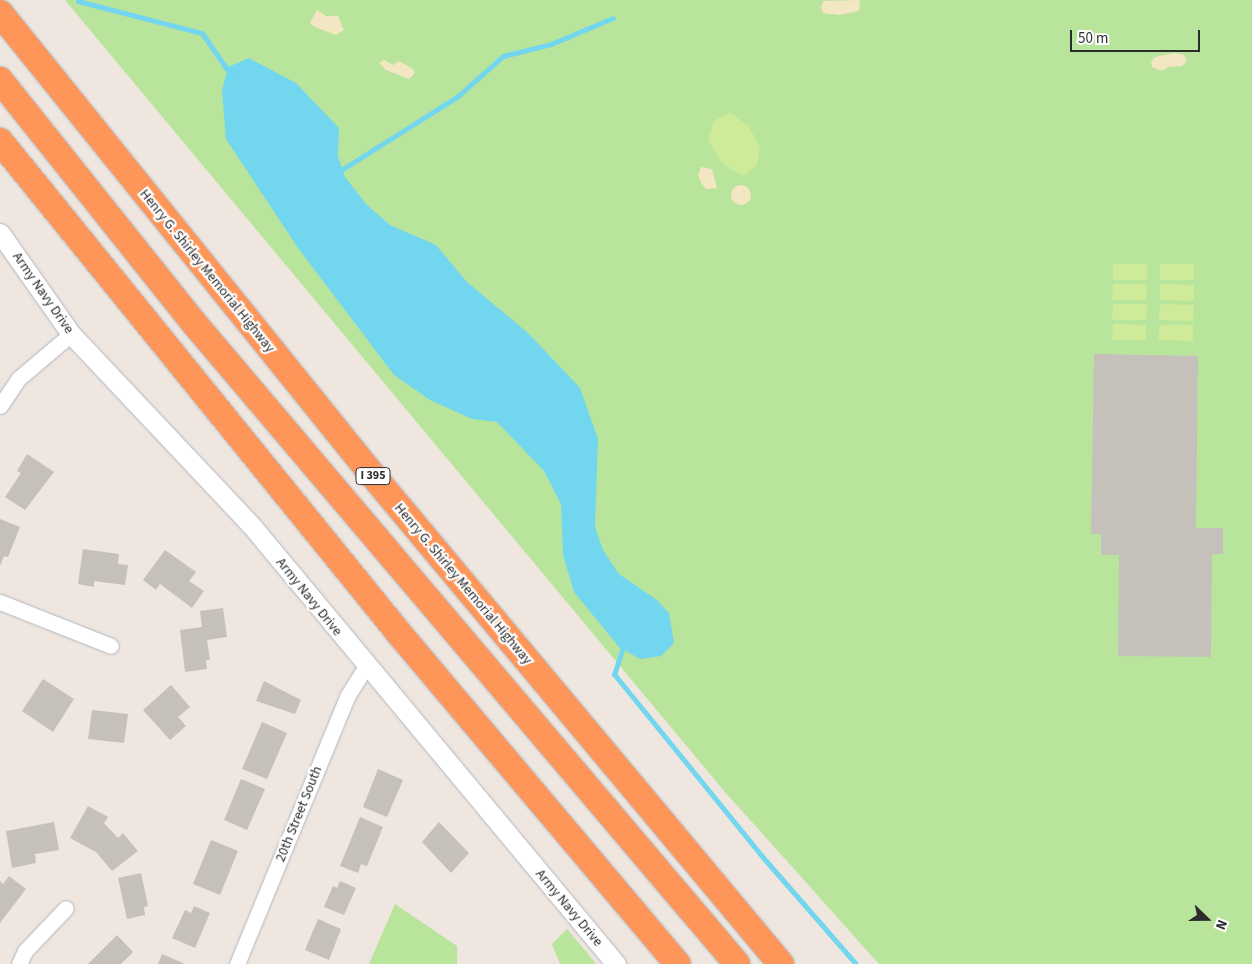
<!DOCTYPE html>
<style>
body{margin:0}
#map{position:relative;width:1252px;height:964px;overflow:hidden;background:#eee6df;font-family:"Source Sans 3",sans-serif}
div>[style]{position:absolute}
.green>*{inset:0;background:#b9e49c}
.sand>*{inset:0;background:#f2e7c2}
.round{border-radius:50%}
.pitch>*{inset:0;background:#cdeb98}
.water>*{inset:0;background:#73d6ef}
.stream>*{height:5px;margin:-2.5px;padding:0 2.5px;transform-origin:2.5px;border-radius:2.5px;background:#73d6ef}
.building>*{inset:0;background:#c6c0bb}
.roads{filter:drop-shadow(0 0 1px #b2b6c0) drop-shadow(0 0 1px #b2b6c0)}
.minor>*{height:15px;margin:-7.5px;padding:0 7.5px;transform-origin:7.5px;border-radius:7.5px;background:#fff}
.tertiary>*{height:19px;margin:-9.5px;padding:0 9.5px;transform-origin:9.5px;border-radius:9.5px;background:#fff}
.motorway>*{height:26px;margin:-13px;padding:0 13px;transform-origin:13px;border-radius:13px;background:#fe965a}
span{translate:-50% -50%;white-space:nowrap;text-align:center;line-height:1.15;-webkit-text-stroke:4.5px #fff;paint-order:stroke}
.shield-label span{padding:1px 4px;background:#fff;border:1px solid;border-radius:4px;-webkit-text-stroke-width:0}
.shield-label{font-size:12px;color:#2c2c2c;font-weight:700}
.street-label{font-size:14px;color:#2c2c2c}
.north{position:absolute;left:1182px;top:894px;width:50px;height:50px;-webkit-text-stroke:4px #fff;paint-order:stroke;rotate:112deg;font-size:14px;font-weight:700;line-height:20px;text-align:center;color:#2c2c2c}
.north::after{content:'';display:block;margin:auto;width:18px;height:22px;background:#2c2c2c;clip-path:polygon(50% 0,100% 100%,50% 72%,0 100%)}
.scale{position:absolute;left:1070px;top:30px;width:130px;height:22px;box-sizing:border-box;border:2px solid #2c2c2c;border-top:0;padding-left:6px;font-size:15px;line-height:18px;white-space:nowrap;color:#2c2c2c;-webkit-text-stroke:4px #fff;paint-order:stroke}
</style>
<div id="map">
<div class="green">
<i style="clip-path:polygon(65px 0,1252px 0,1252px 964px,879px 964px,725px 792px)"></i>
<i style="clip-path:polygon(395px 904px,457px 946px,457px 964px,369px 964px)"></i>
<i style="clip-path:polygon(567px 929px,589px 955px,596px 964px,560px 964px,552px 944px)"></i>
</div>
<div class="sand">
<i style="clip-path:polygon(860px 0,859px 11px,839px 15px,823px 13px,821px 8px,823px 1px)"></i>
<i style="clip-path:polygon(317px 10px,326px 16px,338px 16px,344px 30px,336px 35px,315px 27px,310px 23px)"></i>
<i style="clip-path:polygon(1175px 53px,1184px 55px,1187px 61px,1182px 66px,1168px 67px,1162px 71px,1152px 67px,1151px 62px,1155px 57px)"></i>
<i style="clip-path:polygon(384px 60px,393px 65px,399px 61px,413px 69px,415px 73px,409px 79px,386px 70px,379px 63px)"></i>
<i style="clip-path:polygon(701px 167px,712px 169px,717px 188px,706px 189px,701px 183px,698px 175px)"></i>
<i class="round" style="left:731px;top:185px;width:20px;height:20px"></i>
</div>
<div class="pitch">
<i style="clip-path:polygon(730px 112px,749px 127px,760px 147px,757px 165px,743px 176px,722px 164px,708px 140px,714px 121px)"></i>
<i style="clip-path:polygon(1113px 264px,1147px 264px,1147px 280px,1113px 280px)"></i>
<i style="clip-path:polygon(1160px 264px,1194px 264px,1194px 280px,1160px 280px)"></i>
<i style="clip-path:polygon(1113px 284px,1147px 284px,1146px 300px,1112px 300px)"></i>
<i style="clip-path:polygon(1160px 284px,1194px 285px,1194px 301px,1160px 300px)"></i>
<i style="clip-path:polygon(1113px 304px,1147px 304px,1146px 320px,1112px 320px)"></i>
<i style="clip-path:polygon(1160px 304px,1194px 305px,1193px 321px,1159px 320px)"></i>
<i style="clip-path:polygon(1113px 324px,1146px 325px,1146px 340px,1112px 340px)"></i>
<i style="clip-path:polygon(1159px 325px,1193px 325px,1193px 341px,1159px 340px)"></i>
</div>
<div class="water">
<i style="clip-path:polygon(249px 58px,296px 83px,339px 128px,338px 156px,345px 177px,367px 205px,390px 225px,436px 245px,467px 282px,528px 333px,580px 388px,598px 439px,595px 527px,603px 550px,619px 574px,657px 600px,669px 613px,674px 643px,661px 656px,640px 659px,619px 647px,574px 592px,563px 555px,561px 504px,544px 471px,497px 422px,472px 419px,430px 400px,394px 375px,298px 248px,226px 139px,222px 91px,228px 67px)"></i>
</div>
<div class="stream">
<i style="left:78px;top:1px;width:128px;rotate:14.5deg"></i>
<i style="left:202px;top:33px;width:51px;rotate:55.4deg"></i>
<i style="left:338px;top:172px;width:142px;rotate:-32.3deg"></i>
<i style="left:458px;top:96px;width:60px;rotate:-41.6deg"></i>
<i style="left:503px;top:56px;width:49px;rotate:-14deg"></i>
<i style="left:551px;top:44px;width:67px;rotate:-22.8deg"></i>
<i style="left:624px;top:644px;width:32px;rotate:108deg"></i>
<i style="left:614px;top:674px;width:242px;rotate:50.9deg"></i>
<i style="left:767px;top:862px;width:135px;rotate:48.9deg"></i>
</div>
<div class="building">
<i style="clip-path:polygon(1094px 354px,1198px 356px,1196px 528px,1223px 528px,1223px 554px,1212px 554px,1211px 657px,1118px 656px,1119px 555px,1101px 555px,1101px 534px,1091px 534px)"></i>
<i style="clip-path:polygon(27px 454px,54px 472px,25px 510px,5px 497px,21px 473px,17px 471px)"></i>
<i style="clip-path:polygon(0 519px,20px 527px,8px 557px,4px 556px,0 566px)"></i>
<i style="clip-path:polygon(83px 549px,119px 554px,118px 564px,128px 565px,125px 585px,94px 581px,94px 587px,78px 584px)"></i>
<i style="clip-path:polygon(165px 550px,196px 572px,189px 581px,204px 591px,192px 608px,160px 584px,156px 590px,143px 580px)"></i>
<i style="clip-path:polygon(223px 608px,227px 637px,207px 640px,210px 660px,206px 660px,207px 669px,185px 672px,180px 630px,202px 627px,200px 611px)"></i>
<i style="clip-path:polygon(43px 679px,74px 699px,53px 732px,22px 711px)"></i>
<i style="clip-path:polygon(264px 681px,301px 700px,295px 714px,256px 701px)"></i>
<i style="clip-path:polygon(171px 685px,190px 707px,178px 717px,186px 726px,170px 740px,143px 710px)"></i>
<i style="clip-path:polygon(92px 710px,128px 714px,124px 743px,88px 739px)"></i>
<i style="clip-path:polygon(262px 722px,287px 733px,267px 779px,242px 769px)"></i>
<i style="clip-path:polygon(378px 769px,403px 780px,387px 817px,363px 807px)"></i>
<i style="clip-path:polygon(241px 779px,265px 789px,247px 830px,224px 820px)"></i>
<i style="clip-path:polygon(88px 806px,108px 817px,104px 823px,118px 838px,123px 833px,138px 851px,112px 871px,96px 852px,70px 838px)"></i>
<i style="clip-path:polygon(360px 817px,383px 827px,367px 866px,361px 864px,358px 873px,340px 866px)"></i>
<i style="clip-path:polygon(54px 822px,59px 850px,35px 854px,36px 863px,12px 868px,6px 831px)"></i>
<i style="clip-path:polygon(439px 822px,469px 853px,451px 873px,422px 842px)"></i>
<i style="clip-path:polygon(211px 840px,238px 851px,220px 895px,193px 884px)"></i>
<i style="clip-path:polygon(141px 873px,148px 906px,144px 907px,145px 915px,127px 919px,118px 878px)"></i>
<i style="clip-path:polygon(9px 876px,26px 889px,0 923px,0 881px,3px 884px)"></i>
<i style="clip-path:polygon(340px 881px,356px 888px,344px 915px,324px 907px,333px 886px,337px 888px)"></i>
<i style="clip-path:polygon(194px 906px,210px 913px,195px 948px,172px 938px,185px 910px,191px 913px)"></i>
<i style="clip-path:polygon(318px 919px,341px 929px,329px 960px,305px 950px)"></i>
<i style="clip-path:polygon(117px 935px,133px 952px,121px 964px,88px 964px)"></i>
<i style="clip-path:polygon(162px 954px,185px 964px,158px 964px)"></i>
</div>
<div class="roads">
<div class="minor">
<i style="left:0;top:406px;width:32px;rotate:-56deg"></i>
<i style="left:18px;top:379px;width:70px;rotate:-40.3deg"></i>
<i style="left:0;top:602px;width:119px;rotate:21.6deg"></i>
<i style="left:19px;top:964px;width:14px;rotate:-65deg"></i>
<i style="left:25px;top:951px;width:59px;rotate:-46.4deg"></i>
<i style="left:237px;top:964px;width:291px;rotate:-67.6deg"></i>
<i style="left:348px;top:695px;width:34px;rotate:-58deg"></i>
</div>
<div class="tertiary">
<i style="left:0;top:233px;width:123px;rotate:54.9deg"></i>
<i style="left:71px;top:334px;width:262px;rotate:46.7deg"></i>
<i style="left:251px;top:525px;width:571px;rotate:50.26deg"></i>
</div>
<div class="motorway">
<i style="left:0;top:13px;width:590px;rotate:51.13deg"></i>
<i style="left:370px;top:472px;width:641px;rotate:50.13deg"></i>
<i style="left:0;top:80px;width:311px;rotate:51.4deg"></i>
<i style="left:194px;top:323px;width:840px;rotate:49.73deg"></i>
<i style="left:0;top:141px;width:632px;rotate:50.97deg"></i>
<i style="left:398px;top:632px;width:434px;rotate:49.9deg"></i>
</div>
</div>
<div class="shield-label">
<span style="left:373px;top:476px">I 395</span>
</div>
<div class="street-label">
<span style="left:207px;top:271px;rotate:51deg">Henry G. Shirley Memorial Highway</span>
<span style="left:43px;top:293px;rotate:55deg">Army Navy Drive</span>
<span style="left:463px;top:584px;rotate:50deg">Henry G. Shirley Memorial Highway</span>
<span style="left:309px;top:597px;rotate:51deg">Army Navy Drive</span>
<span style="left:299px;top:814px;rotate:-68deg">20th Street South</span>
<span style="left:569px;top:908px;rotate:50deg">Army Navy Drive</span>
</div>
<div class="north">N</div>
<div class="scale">50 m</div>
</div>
